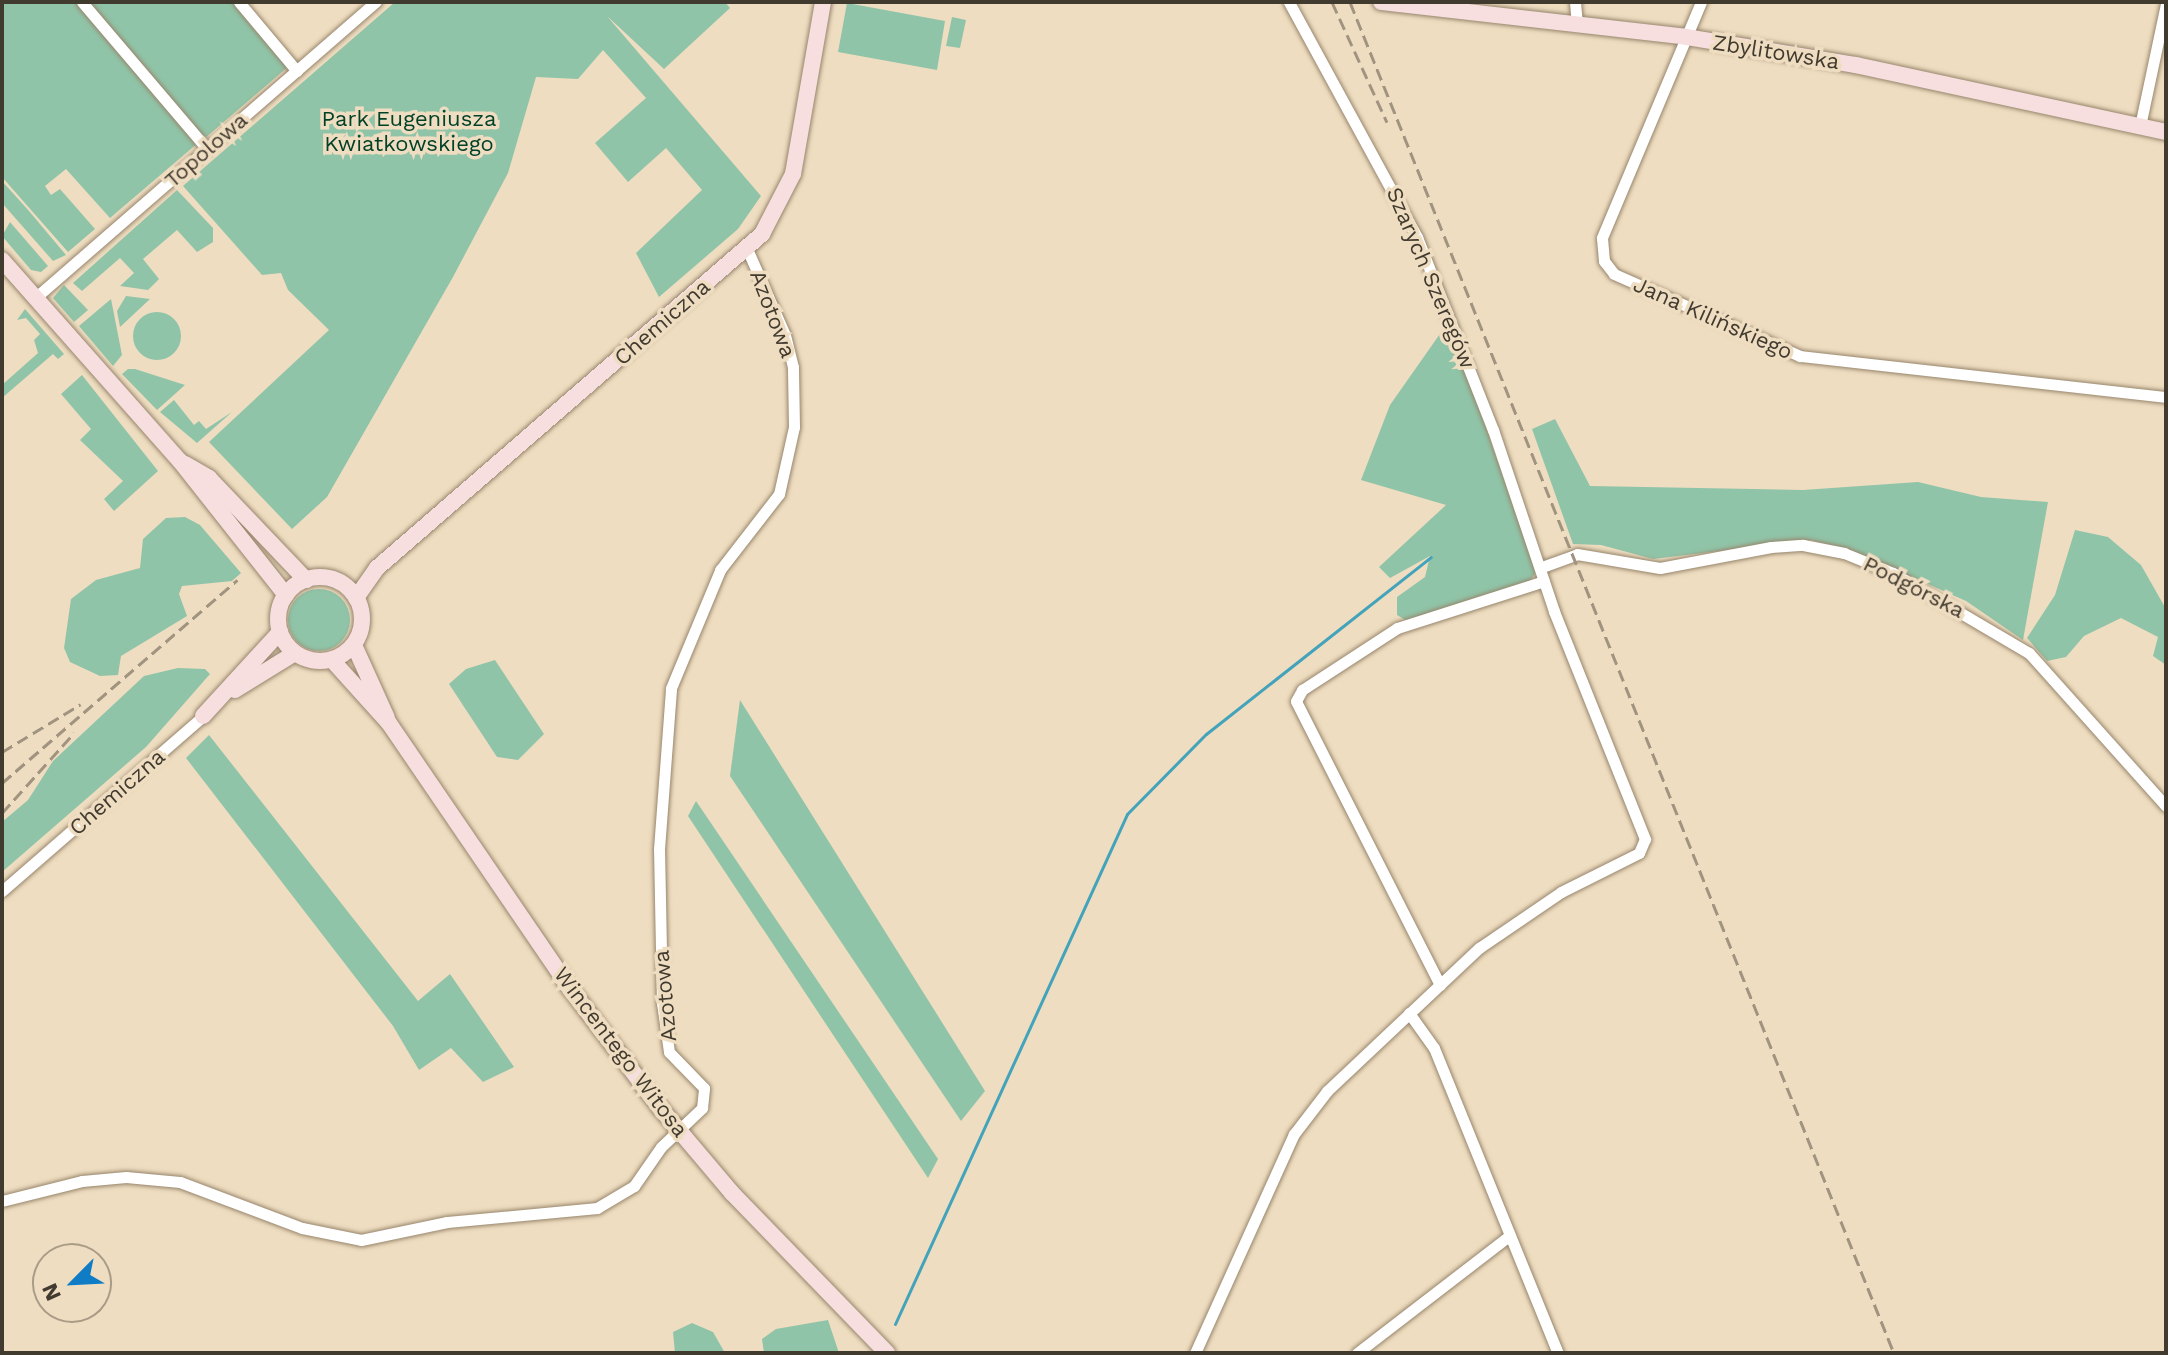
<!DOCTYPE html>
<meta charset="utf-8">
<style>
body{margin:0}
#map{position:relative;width:2168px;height:1355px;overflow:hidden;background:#efddc1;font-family:"Work Sans",sans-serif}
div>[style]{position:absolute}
.green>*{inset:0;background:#90c4a8}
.round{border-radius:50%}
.stream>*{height:3px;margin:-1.5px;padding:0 1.5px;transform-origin:1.5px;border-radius:1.5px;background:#42a3bb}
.roads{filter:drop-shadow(0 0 2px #97866c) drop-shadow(0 0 2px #97866c)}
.street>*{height:11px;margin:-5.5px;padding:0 5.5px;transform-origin:5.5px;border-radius:5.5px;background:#fff}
.secondary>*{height:16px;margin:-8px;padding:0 8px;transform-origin:8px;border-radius:8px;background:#f7dfdf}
.secondary>.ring{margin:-8px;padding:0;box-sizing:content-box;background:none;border:16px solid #f7dfdf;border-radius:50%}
.rail>*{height:3px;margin-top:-1.5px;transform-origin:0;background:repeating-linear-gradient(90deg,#a0937f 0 12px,transparent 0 18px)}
span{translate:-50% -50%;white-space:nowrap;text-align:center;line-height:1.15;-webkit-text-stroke:7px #efddc1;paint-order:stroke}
.street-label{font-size:22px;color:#413a2f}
.park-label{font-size:22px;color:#004128}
.frame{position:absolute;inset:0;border:4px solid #413a2f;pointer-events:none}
.north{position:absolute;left:32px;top:1243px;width:80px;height:80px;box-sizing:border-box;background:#efddc1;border:2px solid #a99c87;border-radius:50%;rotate:246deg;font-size:22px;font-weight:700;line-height:32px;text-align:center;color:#413a2f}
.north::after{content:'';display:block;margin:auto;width:28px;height:36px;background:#117cc6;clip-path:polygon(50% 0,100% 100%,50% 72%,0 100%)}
</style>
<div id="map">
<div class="green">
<i style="clip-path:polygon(2px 2px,78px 2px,199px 142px,110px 218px,66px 169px,45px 186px,51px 195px,60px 189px,95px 229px,68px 252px,2px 177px)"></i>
<i style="clip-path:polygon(86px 2px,234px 2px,289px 66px,204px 139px)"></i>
<i style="clip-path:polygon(395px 2px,725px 2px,730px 8px,664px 69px,607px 16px,761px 196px,738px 229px,659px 297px,636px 253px,702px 190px,666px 148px,628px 182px,595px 143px,646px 98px,603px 50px,578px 79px,536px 77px,508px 173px,453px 277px,327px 497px,292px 529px,209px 442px,329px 330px,288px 290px,281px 273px,262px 275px,183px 186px)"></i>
<i style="clip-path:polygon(847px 3px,945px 21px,937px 70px,838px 52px)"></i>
<i style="clip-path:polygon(952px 17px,966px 20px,960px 48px,946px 46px)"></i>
<i style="clip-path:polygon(2px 181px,29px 211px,66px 255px,53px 261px,2px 203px)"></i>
<i style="clip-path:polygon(177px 190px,213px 228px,213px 242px,197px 252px,177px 230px,143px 259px,159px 279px,148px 290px,120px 286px,134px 273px,120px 258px,82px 291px,73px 283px)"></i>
<i style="clip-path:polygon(10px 222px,48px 266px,41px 272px,31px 270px,2px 236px)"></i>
<i style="clip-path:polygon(64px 285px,88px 310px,74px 322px,53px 298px)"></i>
<i style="clip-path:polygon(126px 296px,150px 299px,120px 327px,117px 311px)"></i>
<i style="clip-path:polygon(111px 299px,122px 355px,113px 366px,79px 326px)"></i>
<i style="clip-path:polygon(25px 309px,64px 354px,58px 359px,53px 354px,2px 398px,2px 385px,38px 353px,34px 340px,40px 334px,26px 318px,17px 320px)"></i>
<i class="round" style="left:133px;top:312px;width:48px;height:48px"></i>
<i style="clip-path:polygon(1449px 321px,1536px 572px,1529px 583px,1409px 622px,1397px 615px,1397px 597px,1425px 577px,1430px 556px,1390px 578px,1379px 567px,1446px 505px,1361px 480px,1390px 405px)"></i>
<i style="clip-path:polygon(128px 369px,135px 369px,185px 385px,157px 410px,122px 374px)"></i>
<i style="clip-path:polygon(82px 375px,158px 471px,114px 511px,104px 499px,123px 481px,80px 440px,91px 429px,61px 394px)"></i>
<i style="clip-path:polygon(174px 400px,194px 425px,199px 421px,206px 429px,232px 412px,197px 443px,160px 412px)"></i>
<i style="clip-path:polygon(1555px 419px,1590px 486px,1803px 490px,1918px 482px,1981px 497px,2048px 502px,2023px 640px,1966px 601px,1856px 552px,1811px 540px,1653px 559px,1601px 545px,1573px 544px,1532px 429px)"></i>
<i style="clip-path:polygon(185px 517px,200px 525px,241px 573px,232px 581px,182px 586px,179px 594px,187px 616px,121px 656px,118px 675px,100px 676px,70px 662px,64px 648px,71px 599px,96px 580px,140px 568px,143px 539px,166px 518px)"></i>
<i style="clip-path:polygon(2075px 530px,2108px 537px,2141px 565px,2166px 609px,2166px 665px,2153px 656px,2158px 637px,2121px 618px,2084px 636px,2066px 657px,2047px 661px,2027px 638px,2055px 595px)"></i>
<i class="round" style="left:288px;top:589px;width:62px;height:62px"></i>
<i style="clip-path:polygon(495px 660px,544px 734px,518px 760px,497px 757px,449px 684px,466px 669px)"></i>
<i style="clip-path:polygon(178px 668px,205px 669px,210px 674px,146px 747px,2px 872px,2px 822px,28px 800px,53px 761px,144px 676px)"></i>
<i style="clip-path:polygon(740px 700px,985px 1091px,961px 1121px,730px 776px)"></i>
<i style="clip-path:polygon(209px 735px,418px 1001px,450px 974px,514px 1067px,483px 1082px,451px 1048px,419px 1070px,393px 1026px,186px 758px)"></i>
<i style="clip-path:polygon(696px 801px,938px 1159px,928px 1178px,688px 816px)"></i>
<i style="clip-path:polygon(828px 1320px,839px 1353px,764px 1353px,762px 1339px,776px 1329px)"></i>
<i style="clip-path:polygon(692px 1323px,713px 1332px,725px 1353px,675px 1353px,673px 1332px)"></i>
</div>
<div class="stream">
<i style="left:895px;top:1324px;width:560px;rotate:-65.54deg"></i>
<i style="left:1127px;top:814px;width:112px;rotate:-45.4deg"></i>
<i style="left:1206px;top:734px;width:286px;rotate:-38.2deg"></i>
</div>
<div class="roads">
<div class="street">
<i style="left:82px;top:2px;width:193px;rotate:49.6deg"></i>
<i style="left:239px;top:2px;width:90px;rotate:50deg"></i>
<i style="left:1575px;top:2px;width:22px;rotate:85deg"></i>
<i style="left:1701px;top:2px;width:256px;rotate:112.8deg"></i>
<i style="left:1602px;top:238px;width:23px;rotate:85deg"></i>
<i style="left:1604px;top:261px;width:16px;rotate:52deg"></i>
<i style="left:1614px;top:274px;width:203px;rotate:23.8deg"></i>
<i style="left:1800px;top:356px;width:368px;rotate:6.4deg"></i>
<i style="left:2140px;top:126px;width:125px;rotate:-78deg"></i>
<i style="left:35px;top:298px;width:452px;rotate:-41deg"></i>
<i style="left:1542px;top:567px;width:37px;rotate:-20deg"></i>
<i style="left:1577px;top:554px;width:84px;rotate:9.6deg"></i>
<i style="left:1660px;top:568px;width:113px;rotate:-10.7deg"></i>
<i style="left:1771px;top:547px;width:32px;rotate:-4deg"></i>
<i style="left:1803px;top:545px;width:42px;rotate:11deg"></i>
<i style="left:1844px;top:553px;width:53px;rotate:22.2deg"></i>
<i style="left:1893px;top:573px;width:158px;rotate:30.5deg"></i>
<i style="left:2029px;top:653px;width:205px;rotate:48.2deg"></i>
<i style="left:2px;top:891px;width:267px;rotate:-41deg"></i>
<i style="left:1440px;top:985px;width:318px;rotate:-116.9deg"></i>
<i style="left:1296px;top:701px;width:13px;rotate:-61deg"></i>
<i style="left:1302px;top:690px;width:113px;rotate:-33.1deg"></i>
<i style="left:1397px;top:628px;width:154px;rotate:-17.7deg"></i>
<i style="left:1409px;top:1013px;width:43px;rotate:54.5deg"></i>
<i style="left:1434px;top:1048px;width:329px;rotate:67.9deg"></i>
<i style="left:2px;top:1201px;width:82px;rotate:-14deg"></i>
<i style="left:82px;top:1181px;width:44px;rotate:-5.2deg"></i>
<i style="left:126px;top:1177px;width:54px;rotate:5.3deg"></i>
<i style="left:180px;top:1182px;width:130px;rotate:20.7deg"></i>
<i style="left:302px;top:1228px;width:60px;rotate:11.5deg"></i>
<i style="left:361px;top:1240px;width:88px;rotate:-11.8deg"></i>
<i style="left:447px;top:1222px;width:151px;rotate:-5.3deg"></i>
<i style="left:597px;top:1208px;width:43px;rotate:-30.7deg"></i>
<i style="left:634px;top:1186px;width:47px;rotate:-55.3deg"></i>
<i style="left:661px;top:1147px;width:57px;rotate:-43.6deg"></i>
<i style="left:702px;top:1108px;width:20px;rotate:-84deg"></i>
<i style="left:704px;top:1088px;width:50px;rotate:-134.2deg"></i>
<i style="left:669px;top:1052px;width:49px;rotate:-98.1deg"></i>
<i style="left:662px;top:1003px;width:154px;rotate:-91.1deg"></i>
<i style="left:659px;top:849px;width:161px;rotate:-85.7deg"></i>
<i style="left:671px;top:688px;width:128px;rotate:-67.4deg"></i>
<i style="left:720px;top:570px;width:96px;rotate:-52.2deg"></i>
<i style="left:779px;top:494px;width:69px;rotate:-77.4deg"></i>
<i style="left:794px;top:427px;width:60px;rotate:-91deg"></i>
<i style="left:793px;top:367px;width:33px;rotate:-104deg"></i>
<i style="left:785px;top:335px;width:94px;rotate:-113.8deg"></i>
<i style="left:1195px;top:1353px;width:240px;rotate:-65.7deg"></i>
<i style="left:1294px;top:1134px;width:54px;rotate:-52.5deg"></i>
<i style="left:1327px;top:1091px;width:209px;rotate:-43.3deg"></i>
<i style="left:1479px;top:948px;width:99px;rotate:-34.3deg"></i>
<i style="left:1561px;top:892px;width:87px;rotate:-26.6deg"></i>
<i style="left:1639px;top:853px;width:15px;rotate:-67deg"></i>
<i style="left:1645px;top:839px;width:245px;rotate:-111.8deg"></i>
<i style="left:1554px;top:611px;width:191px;rotate:-108.6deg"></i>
<i style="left:1493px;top:430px;width:207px;rotate:-111.5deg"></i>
<i style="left:1417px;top:237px;width:268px;rotate:-118.6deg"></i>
<i style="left:1357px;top:1353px;width:193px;rotate:-37.6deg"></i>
</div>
<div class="secondary">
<i style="left:1381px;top:2px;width:307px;rotate:6.5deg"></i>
<i style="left:1686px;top:37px;width:172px;rotate:9.4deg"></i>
<i style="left:1856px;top:65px;width:317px;rotate:12.2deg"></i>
<i style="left:2px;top:260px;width:268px;rotate:48.5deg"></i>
<i style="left:180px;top:461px;width:171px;rotate:51.7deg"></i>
<i style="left:185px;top:464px;width:28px;rotate:30deg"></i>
<i style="left:209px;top:478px;width:141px;rotate:46.4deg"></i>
<i class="ring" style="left:278px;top:577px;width:68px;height:68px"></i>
<i style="left:356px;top:598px;width:37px;rotate:-55deg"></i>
<i style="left:377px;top:568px;width:510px;rotate:-40.94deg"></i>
<i style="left:762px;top:234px;width:68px;rotate:-62.7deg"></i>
<i style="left:793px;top:174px;width:175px;rotate:-80.1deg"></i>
<i style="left:354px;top:645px;width:80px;rotate:65.7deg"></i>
<i style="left:332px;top:660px;width:85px;rotate:47.9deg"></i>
<i style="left:389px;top:723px;width:320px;rotate:55.7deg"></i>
<i style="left:569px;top:987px;width:153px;rotate:53deg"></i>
<i style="left:661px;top:1109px;width:110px;rotate:49.8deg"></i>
<i style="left:732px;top:1193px;width:223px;rotate:45.9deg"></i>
<i style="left:235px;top:690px;width:70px;rotate:-31.7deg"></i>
<i style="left:203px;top:716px;width:114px;rotate:-47.5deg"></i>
</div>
</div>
<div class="rail">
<i style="left:1332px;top:2px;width:132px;rotate:65.4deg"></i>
<i style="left:1350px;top:2px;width:1456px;rotate:68.07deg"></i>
<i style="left:2px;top:752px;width:92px;rotate:-31.3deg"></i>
<i style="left:2px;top:783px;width:311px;rotate:-40.8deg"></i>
<i style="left:2px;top:813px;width:108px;rotate:-48deg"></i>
</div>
<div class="street-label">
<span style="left:1776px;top:52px;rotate:9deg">Zbylitowska</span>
<span style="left:206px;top:150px;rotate:-41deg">Topolowa</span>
<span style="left:1431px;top:278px;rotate:67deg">Szarych Szeregów</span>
<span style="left:773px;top:314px;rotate:69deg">Azotowa</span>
<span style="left:1713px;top:318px;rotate:24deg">Jana Kilińskiego</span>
<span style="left:662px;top:322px;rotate:-41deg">Chemiczna</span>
<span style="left:1914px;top:587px;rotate:27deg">Podgórska</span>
<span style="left:117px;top:792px;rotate:-41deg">Chemiczna</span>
<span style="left:665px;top:996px;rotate:-95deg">Azotowa</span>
<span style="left:621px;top:1052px;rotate:53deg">Wincentego Witosa</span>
</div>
<div class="park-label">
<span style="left:409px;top:131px">Park Eugeniusza<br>Kwiatkowskiego</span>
</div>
<div class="frame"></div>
<div class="north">N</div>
</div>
